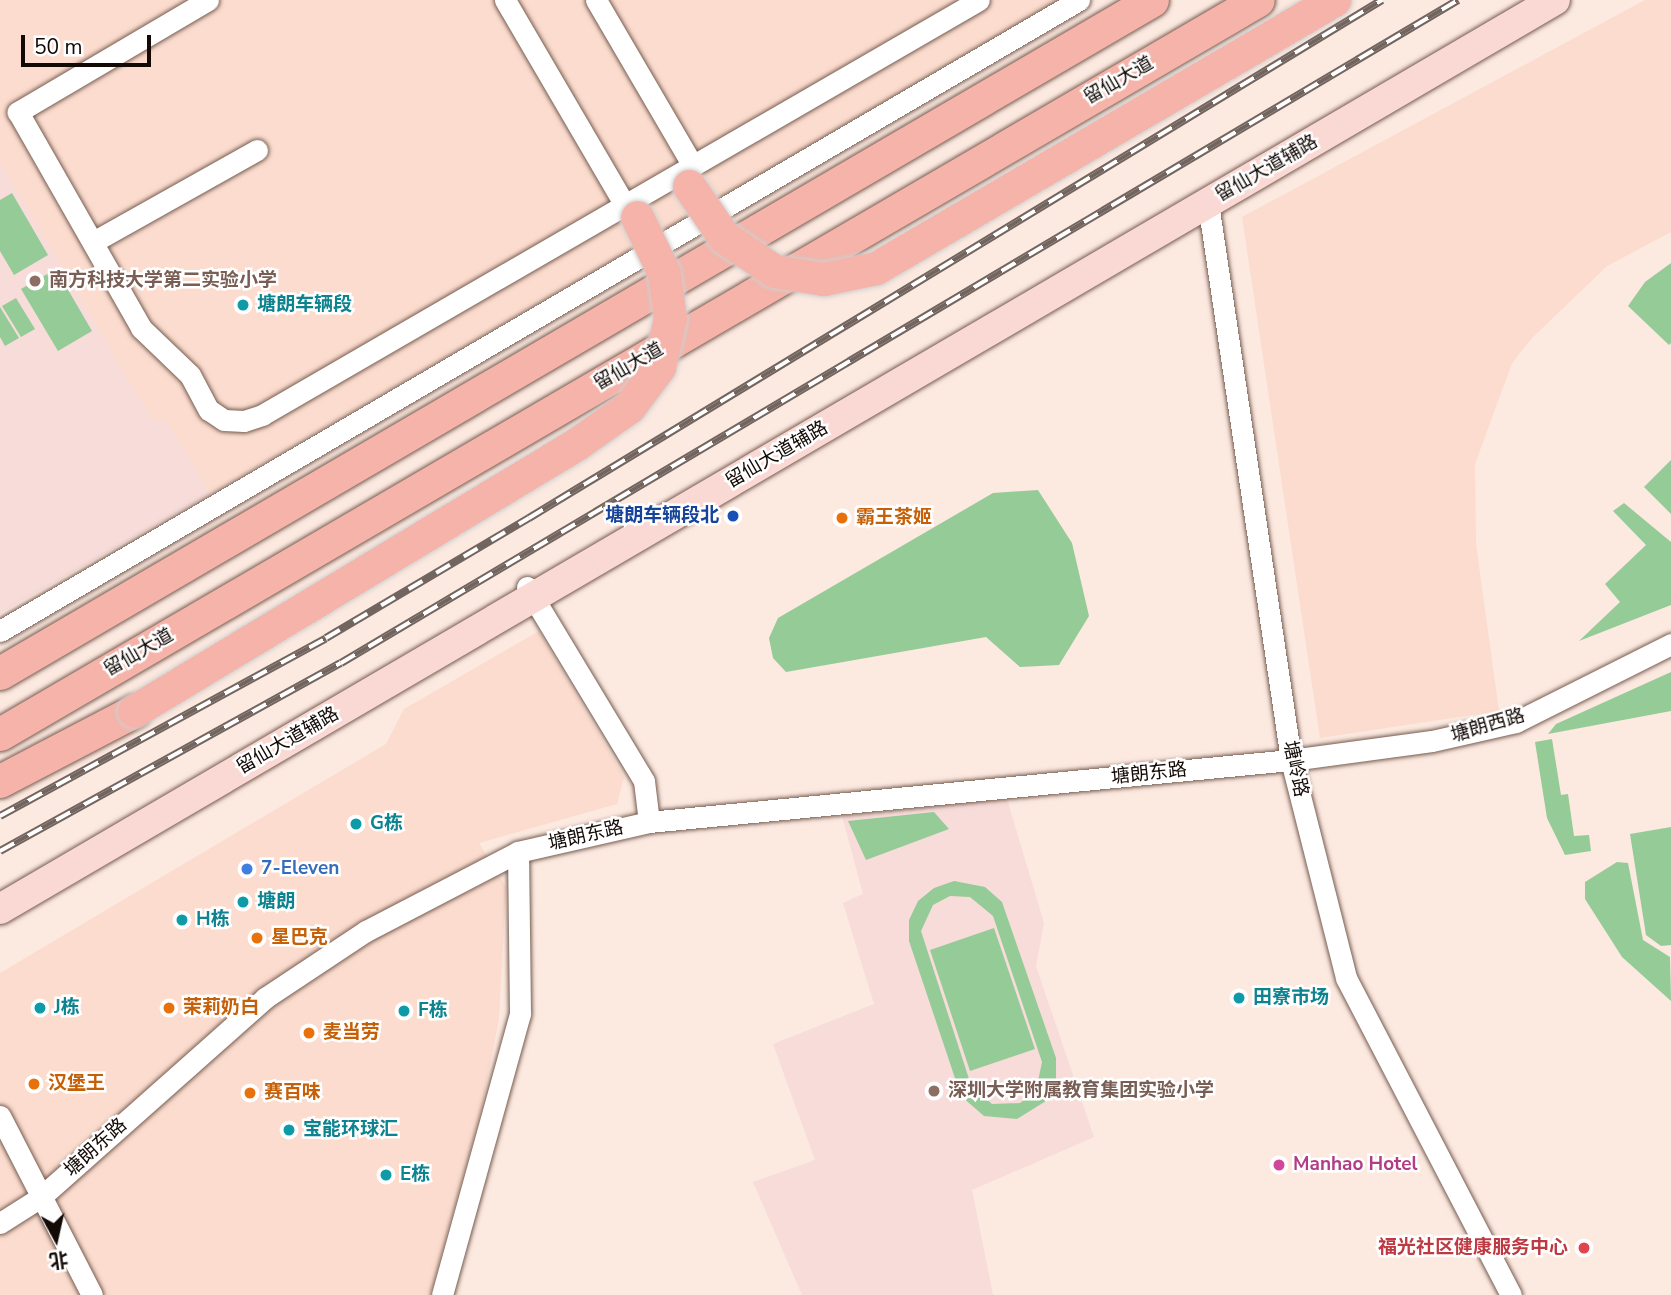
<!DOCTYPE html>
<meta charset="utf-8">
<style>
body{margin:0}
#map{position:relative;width:1671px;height:1295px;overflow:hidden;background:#fce9e0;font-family:"Nunito Sans","Noto Sans SC",sans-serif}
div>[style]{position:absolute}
.built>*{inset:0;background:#fbdcce}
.education>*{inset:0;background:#f7dcd9}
.green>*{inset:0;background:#95cb97}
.roads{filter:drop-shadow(0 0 2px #765c50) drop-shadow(0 0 2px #765c50)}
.street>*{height:21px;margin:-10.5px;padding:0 10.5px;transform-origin:10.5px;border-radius:10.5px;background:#fff}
.secondary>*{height:30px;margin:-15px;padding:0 15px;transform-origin:15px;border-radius:15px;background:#fad9d4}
.primary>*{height:33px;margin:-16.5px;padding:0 16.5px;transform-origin:16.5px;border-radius:16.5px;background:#f5b3a9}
.rail>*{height:8px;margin-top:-4px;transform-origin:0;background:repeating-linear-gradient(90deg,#fff 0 16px,#72655f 0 32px);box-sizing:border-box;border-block:2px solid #72655f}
.bridges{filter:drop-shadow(0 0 2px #d0cecd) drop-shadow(0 0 2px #d0cecd)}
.primary-bridge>*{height:33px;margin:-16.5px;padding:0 16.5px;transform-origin:16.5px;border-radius:16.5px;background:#f5b3a9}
.dots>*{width:19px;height:19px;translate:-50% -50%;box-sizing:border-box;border:4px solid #fff;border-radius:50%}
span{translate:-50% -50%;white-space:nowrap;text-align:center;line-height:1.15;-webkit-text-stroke:5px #fff;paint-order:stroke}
.street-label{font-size:19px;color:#130a06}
.education-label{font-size:19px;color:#785e54;font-weight:700}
.left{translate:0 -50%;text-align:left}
.culture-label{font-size:19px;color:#0d838f;font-weight:700}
.transit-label{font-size:19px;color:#164399;font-weight:700}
.right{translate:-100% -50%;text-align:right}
.food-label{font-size:19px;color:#c56008;font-weight:700}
.shop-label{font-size:19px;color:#366cbe;font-weight:700}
.hotel-label{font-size:19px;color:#b23c85;font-weight:700}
.health-label{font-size:19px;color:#be3a42;font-weight:700}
.north{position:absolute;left:21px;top:1204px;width:70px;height:70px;-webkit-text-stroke:5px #fff;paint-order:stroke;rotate:172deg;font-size:19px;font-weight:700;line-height:28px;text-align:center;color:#130a06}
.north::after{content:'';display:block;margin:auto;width:24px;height:32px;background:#130a06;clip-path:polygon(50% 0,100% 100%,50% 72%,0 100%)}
.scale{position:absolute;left:21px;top:35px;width:130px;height:32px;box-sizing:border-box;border:4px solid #130a06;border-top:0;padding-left:9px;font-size:21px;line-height:24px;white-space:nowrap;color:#130a06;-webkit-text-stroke:5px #fff;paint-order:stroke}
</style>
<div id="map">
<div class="built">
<i style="clip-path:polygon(0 0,1059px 0,210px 494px,167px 422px,0 401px)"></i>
<i style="clip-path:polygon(1645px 0,1671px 0,1671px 232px,1607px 266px,1532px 338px,1512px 363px,1475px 464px,1476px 544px,1499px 711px,1320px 738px,1242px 217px)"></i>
<i style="clip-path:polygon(539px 631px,624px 777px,617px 804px,479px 843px,506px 887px,499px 1019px,482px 1107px,430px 1295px,0 1295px,0 973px,386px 744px,404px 709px)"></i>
</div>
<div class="education">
<i style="clip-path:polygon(0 162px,152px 420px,167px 422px,210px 494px,0 613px)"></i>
<i style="clip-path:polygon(1007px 799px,1044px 923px,1036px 966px,1094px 1137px,972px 1190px,993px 1295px,802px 1295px,753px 1182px,815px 1160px,773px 1044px,874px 1004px,843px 903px,863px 894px,842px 816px)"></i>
</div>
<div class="green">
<i style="clip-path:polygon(12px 193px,48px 255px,14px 275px,0 251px,0 200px)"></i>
<i style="clip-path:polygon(1671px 263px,1671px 343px,1669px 345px,1628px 306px,1645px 282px)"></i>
<i style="clip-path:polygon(56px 269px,92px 331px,58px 351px,21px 289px)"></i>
<i style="clip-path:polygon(16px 298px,35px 329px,21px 337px,2px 306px)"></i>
<i style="clip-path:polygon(0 307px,19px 338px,5px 346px,0 337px)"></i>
<i style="clip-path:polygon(1671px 460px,1671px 514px,1644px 487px)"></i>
<i style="clip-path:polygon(1038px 490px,1072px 543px,1089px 616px,1059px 665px,1020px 667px,986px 637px,786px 672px,773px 658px,769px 638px,778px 618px,993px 493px)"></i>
<i style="clip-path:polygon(1624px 503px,1671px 542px,1671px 605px,1579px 641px,1620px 602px,1605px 584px,1646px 545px,1613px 511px)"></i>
<i style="clip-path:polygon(1671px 672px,1671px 711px,1548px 734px,1556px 724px)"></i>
<i style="clip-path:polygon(1552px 739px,1561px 795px,1568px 794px,1574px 836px,1589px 835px,1591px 851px,1565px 855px,1547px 818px,1535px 742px)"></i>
<i style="clip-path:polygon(934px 812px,949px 829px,866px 860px,848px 821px)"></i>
<i style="clip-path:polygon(1671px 827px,1671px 945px,1661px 946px,1646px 935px,1630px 834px)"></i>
<i style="clip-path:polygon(1617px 862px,1628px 863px,1643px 940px,1670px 957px,1671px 1001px,1622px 957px,1585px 899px,1585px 882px)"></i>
<i style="clip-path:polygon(evenodd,954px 881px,985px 887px,1002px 902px,1056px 1058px,1056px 1081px,1046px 1101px,1017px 1119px,984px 1116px,961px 1096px,909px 941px,909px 920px,918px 901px,934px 888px,954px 881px,950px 896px,970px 897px,993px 916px,1042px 1062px,1036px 1091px,1020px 1103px,992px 1104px,971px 1085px,921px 931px,933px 905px,950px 896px)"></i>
<i style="clip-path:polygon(994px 928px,1035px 1049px,970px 1071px,930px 950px)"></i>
</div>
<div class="roads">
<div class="street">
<i style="left:208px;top:0;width:221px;rotate:149.5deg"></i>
<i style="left:18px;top:112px;width:249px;rotate:60.3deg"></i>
<i style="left:141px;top:328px;width:68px;rotate:43.8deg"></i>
<i style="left:190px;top:375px;width:40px;rotate:62deg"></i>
<i style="left:209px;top:410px;width:18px;rotate:34deg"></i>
<i style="left:224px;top:420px;width:20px;rotate:3deg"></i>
<i style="left:244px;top:421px;width:19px;rotate:-18deg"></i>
<i style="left:262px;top:415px;width:828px;rotate:-30.06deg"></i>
<i style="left:505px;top:0;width:238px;rotate:59.7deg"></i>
<i style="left:596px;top:0;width:192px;rotate:59.7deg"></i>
<i style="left:1208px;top:203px;width:563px;rotate:81.52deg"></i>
<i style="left:1291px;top:760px;width:225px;rotate:75.8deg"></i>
<i style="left:1346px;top:978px;width:357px;rotate:62.5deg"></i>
<i style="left:93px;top:242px;width:188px;rotate:-29.3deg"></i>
<i style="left:527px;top:587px;width:227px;rotate:58.9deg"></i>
<i style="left:644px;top:781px;width:41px;rotate:83deg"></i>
<i style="left:0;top:631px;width:1250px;rotate:-30.32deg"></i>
<i style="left:0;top:1116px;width:201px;rotate:62.8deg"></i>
<i style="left:0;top:1223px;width:49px;rotate:-32.4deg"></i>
<i style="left:41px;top:1197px;width:300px;rotate:-41.6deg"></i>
<i style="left:265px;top:998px;width:121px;rotate:-33.6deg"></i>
<i style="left:366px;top:931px;width:171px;rotate:-27.5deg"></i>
<i style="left:518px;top:852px;width:134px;rotate:-12.9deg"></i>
<i style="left:649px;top:822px;width:645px;rotate:-5.52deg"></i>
<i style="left:1291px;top:760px;width:142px;rotate:-7.7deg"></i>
<i style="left:1432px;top:741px;width:86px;rotate:-12.7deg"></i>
<i style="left:1516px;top:722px;width:174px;rotate:-26.7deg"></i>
<i style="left:442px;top:1295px;width:292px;rotate:-74.5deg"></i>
<i style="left:520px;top:1014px;width:162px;rotate:-90.7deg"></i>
</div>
<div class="secondary">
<i style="left:0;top:909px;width:1801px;rotate:-30.31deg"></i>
</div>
<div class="primary">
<i style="left:0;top:673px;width:1334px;rotate:-30.29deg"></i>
<i style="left:0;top:734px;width:1456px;rotate:-30.26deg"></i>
<i style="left:0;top:781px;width:151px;rotate:-27.6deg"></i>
</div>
</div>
<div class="rail">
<i style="left:0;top:816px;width:371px;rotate:-28.6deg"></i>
<i style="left:326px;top:638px;width:236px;rotate:-30.6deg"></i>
<i style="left:529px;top:518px;width:998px;rotate:-31.27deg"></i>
<i style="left:0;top:851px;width:389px;rotate:-28.9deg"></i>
<i style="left:341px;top:663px;width:1299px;rotate:-30.69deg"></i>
</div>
<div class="bridges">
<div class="primary-bridge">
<i style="left:689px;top:186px;width:62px;rotate:55.5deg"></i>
<i style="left:724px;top:237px;width:60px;rotate:34.2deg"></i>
<i style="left:774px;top:271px;width:50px;rotate:9.3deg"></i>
<i style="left:823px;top:279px;width:54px;rotate:-11.7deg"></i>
<i style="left:876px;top:268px;width:531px;rotate:-30.33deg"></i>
<i style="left:134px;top:711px;width:515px;rotate:-31.1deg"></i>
<i style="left:575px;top:445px;width:66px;rotate:-35.1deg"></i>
<i style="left:629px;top:407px;width:50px;rotate:-53.1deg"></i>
<i style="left:659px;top:367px;width:50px;rotate:-77.3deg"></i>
<i style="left:670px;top:318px;width:45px;rotate:-97.6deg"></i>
<i style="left:664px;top:273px;width:62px;rotate:-115.7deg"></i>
</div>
</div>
<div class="dots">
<i style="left:35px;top:281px;background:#8d6e63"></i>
<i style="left:243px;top:305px;background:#0f9aa8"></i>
<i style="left:733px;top:516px;background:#1a4fb4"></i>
<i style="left:842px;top:518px;background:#e8710a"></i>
<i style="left:356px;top:824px;background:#0f9aa8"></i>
<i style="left:247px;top:869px;background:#3f7fe0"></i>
<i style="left:243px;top:902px;background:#0f9aa8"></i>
<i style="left:182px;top:920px;background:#0f9aa8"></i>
<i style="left:257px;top:938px;background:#e8710a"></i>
<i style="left:1239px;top:998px;background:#0f9aa8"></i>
<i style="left:40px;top:1008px;background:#0f9aa8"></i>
<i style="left:169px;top:1008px;background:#e8710a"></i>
<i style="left:404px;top:1011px;background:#0f9aa8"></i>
<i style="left:309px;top:1033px;background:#e8710a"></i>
<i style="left:34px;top:1084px;background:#e8710a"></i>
<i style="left:934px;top:1091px;background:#8d6e63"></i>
<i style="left:250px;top:1093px;background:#e8710a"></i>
<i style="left:289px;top:1130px;background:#0f9aa8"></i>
<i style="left:1279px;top:1165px;background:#d1479c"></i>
<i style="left:386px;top:1175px;background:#0f9aa8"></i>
<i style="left:1584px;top:1248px;background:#e0444e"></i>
</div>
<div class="street-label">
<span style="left:1119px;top:81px;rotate:-30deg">留仙大道</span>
<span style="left:1267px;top:169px;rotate:-30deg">留仙大道辅路</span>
<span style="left:629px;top:367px;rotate:-30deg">留仙大道</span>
<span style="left:777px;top:455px;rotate:-30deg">留仙大道辅路</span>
<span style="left:139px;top:653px;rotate:-30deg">留仙大道</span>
<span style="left:1488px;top:726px;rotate:-16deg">塘朗西路</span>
<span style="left:288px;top:741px;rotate:-30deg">留仙大道辅路</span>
<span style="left:1295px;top:769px;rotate:78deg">塘岭路</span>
<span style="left:1149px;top:774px;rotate:-6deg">塘朗东路</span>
<span style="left:586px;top:836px;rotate:-13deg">塘朗东路</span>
<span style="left:96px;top:1148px;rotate:-42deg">塘朗东路</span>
</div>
<div class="education-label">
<span class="left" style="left:49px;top:281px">南方科技大学第二实验小学</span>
<span class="left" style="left:948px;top:1091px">深圳大学附属教育集团实验小学</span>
</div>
<div class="culture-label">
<span class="left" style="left:257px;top:305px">塘朗车辆段</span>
<span class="left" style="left:370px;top:824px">G栋</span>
<span class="left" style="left:257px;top:902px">塘朗</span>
<span class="left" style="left:196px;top:920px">H栋</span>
<span class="left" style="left:1253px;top:998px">田寮市场</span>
<span class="left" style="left:54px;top:1008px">J栋</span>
<span class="left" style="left:418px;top:1011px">F栋</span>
<span class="left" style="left:303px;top:1130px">宝能环球汇</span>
<span class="left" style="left:400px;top:1175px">E栋</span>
</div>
<div class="transit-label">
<span class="right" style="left:719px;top:516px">塘朗车辆段北</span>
</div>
<div class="food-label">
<span class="left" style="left:856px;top:518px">霸王茶姬</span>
<span class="left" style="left:271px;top:938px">星巴克</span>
<span class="left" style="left:183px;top:1008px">茉莉奶白</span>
<span class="left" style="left:323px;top:1033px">麦当劳</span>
<span class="left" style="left:48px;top:1084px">汉堡王</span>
<span class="left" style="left:264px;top:1093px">赛百味</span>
</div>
<div class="shop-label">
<span class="left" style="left:261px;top:869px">7-Eleven</span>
</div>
<div class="hotel-label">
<span class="left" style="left:1293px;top:1165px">Manhao Hotel</span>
</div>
<div class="health-label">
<span class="right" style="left:1568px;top:1248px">福光社区健康服务中心</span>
</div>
<div class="north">北</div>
<div class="scale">50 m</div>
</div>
